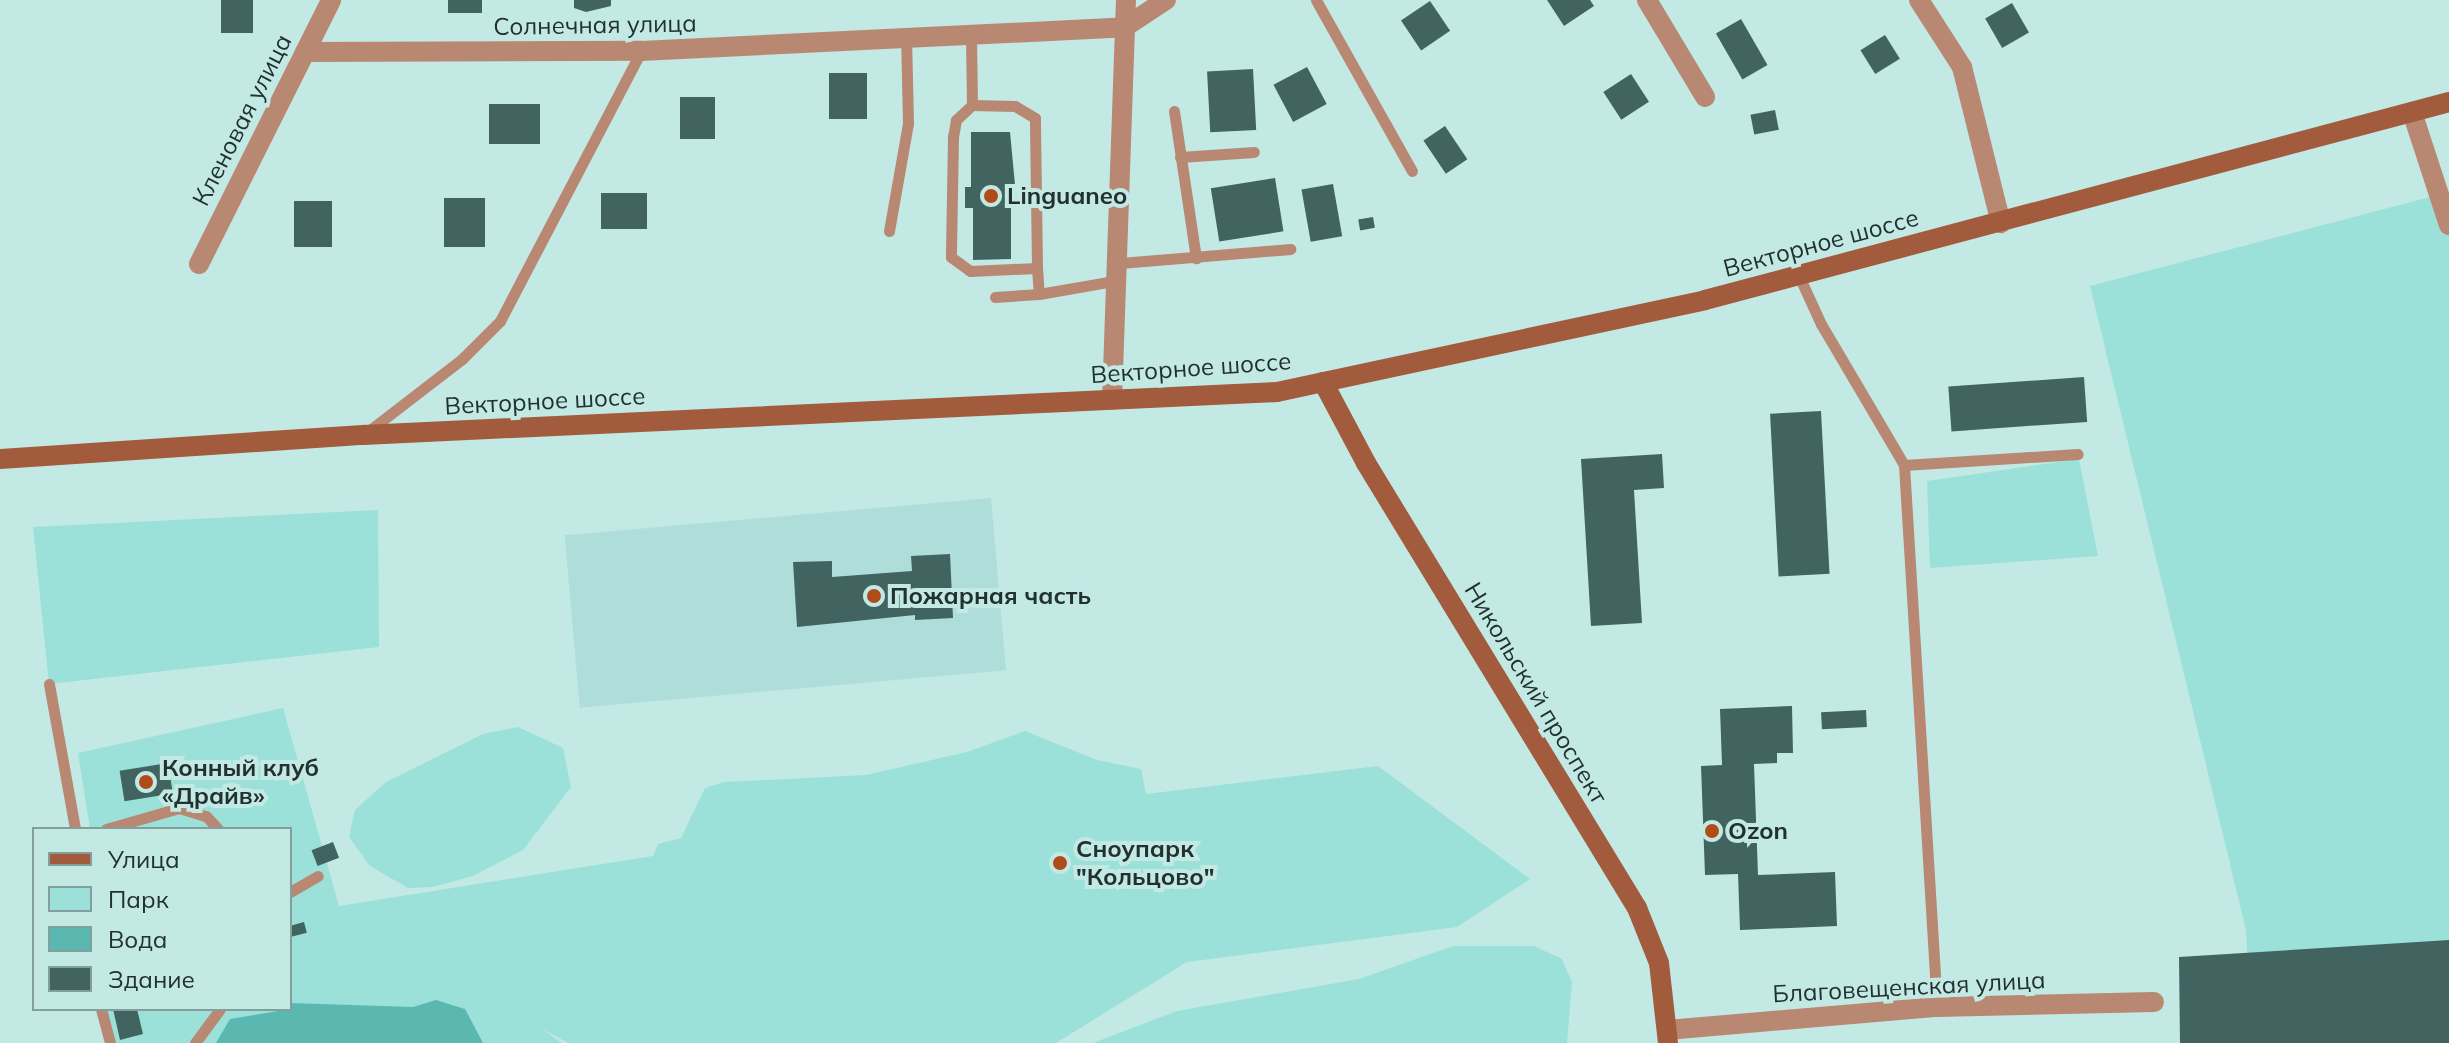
<!DOCTYPE html>
<meta charset="utf-8">
<style>
body{margin:0}
#map{position:relative;width:2449px;height:1043px;overflow:hidden;background:#c3e9e5;font-family:Mulish,sans-serif}
div>[style]{position:absolute}
.built>*{inset:0;background:#afdeda;transform-origin:0 0}
.green>*{inset:0;background:#9be1da}
.water>*{inset:0;background:#5ab8b1}
.building>*{inset:0;background:#426461;transform-origin:0 0}
.service>*{height:11px;margin:-5.5px;padding:0 5.5px;transform-origin:5.5px;border-radius:5.5px;background:#b98873}
.minor>*{height:20px;margin:-10px;padding:0 10px;transform-origin:10px;border-radius:10px;background:#b98873}
.tertiary>*{height:20px;margin:-10px;padding:0 10px;transform-origin:10px;border-radius:10px;background:#b98873}
.secondary>*{height:20px;margin:-10px;padding:0 10px;transform-origin:10px;border-radius:10px;background:#a25c3d}
.dots>*{width:22px;height:22px;translate:-50% -50%;box-sizing:border-box;border:4px solid #c3e9e5;border-radius:50%}
span{translate:-50% -50%;white-space:nowrap;text-align:center;line-height:1.15;-webkit-text-stroke:8px #c3e9e5;paint-order:stroke}
.street-label{font-size:24px;color:#22302f}
.poi-label{font-size:24px;color:#22302f;font-weight:700}
.left{translate:0 -50%;text-align:left}
.legend{position:absolute;left:32px;top:827px;width:260px;height:184px;box-sizing:border-box;background:#c3e9e5;border:2px solid #839f9c;margin:0;padding:10px 14px;list-style:none;font-size:24px;color:#22302f}
.legend li{display:flex;align-items:center;gap:16px;height:40px}
.legend b{width:40px;border:2px solid #839f9c}
</style>
<div id="map">
<div class="built">
<div style="left:991px;top:498px;width:173px;height:428px;rotate:85deg"></div>
</div>
<div class="green">
<div style="clip-path:polygon(2449px 192px,2449px 1043px,2252px 1043px,2246px 930px,2090px 286px)"></div>
<div style="clip-path:polygon(2079px 459px,2098px 556px,1930px 568px,1927px 481px)"></div>
<div style="clip-path:polygon(378px 510px,379px 647px,49px 684px,33px 527px)"></div>
<div style="clip-path:polygon(283px 708px,339px 906px,653px 856px,658px 844px,681px 838px,705px 788px,724px 782px,866px 775px,967px 752px,1025px 731px,1097px 760px,1141px 769px,1146px 794px,1378px 766px,1530px 879px,1457px 927px,1187px 962px,1056px 1043px,568px 1043px,541px 1028px,562px 1043px,107px 1043px,98px 1009px,290px 1009px,290px 829px,90px 829px,78px 753px)"></div>
<div style="clip-path:polygon(518px 727px,563px 748px,571px 787px,523px 850px,473px 876px,433px 887px,408px 888px,370px 866px,349px 837px,355px 810px,386px 782px,483px 734px)"></div>
<div style="clip-path:polygon(1453px 946px,1534px 946px,1562px 959px,1572px 982px,1567px 1043px,1093px 1043px,1177px 1011px,1359px 979px)"></div>
</div>
<div class="water">
<div style="clip-path:polygon(436px 1000px,465px 1009px,483px 1043px,216px 1043px,230px 1019px,290px 1009px,290px 1003px,413px 1007px)"></div>
</div>
<div class="building">
<div style="left:221px;top:0;width:32px;height:33px"></div>
<div style="left:448px;top:0;width:34px;height:13px"></div>
<div style="clip-path:polygon(574px 0,611px 0,611px 6px,586px 12px,574px 8px)"></div>
<div style="clip-path:polygon(1547px 0,1590px 0,1594px 6px,1564px 26px)"></div>
<div style="left:1430px;top:1px;width:36px;height:35px;rotate:56deg"></div>
<div style="left:2012px;top:3px;width:34px;height:31px;rotate:60deg"></div>
<div style="left:1741px;top:19px;width:53px;height:29px;rotate:60deg"></div>
<div style="left:1885px;top:35px;width:28px;height:29px;rotate:58deg"></div>
<div style="left:1307px;top:67px;width:42px;height:38px;rotate:62deg"></div>
<div style="left:1253px;top:69px;width:61px;height:46px;rotate:87deg"></div>
<div style="left:829px;top:73px;width:38px;height:46px"></div>
<div style="left:1631px;top:74px;width:33px;height:33px;rotate:57deg"></div>
<div style="left:715px;top:97px;width:42px;height:35px;rotate:90deg"></div>
<div style="left:489px;top:104px;width:51px;height:40px"></div>
<div style="left:1775px;top:110px;width:20px;height:25px;rotate:79deg"></div>
<div style="left:1445px;top:126px;width:40px;height:26px;rotate:56deg"></div>
<div style="clip-path:polygon(971px 132px,1010px 132px,1017px 206px,1011px 206px,1011px 259px,973px 260px,973px 208px,965px 208px,965px 187px,971px 187px)"></div>
<div style="left:1275px;top:178px;width:54px;height:65px;rotate:81deg"></div>
<div style="left:1333px;top:184px;width:53px;height:32px;rotate:80deg"></div>
<div style="left:601px;top:193px;width:46px;height:36px"></div>
<div style="left:485px;top:198px;width:49px;height:41px;rotate:90deg"></div>
<div style="left:294px;top:201px;width:38px;height:46px"></div>
<div style="left:1373px;top:217px;width:11px;height:15px;rotate:80deg"></div>
<div style="left:2084px;top:377px;width:45px;height:136px;rotate:86deg"></div>
<div style="left:1821px;top:411px;width:163px;height:51px;rotate:87deg"></div>
<div style="clip-path:polygon(1662px 454px,1664px 488px,1634px 490px,1642px 623px,1591px 626px,1581px 459px)"></div>
<div style="clip-path:polygon(950px 554px,953px 618px,915px 620px,915px 615px,797px 627px,793px 562px,832px 561px,832px 577px,912px 571px,911px 556px)"></div>
<div style="clip-path:polygon(1792px 706px,1793px 753px,1777px 753px,1777px 763px,1754px 764px,1758px 875px,1835px 872px,1837px 926px,1740px 930px,1738px 874px,1705px 875px,1701px 766px,1722px 765px,1720px 709px)"></div>
<div style="left:1866px;top:710px;width:17px;height:45px;rotate:87deg"></div>
<div style="left:168px;top:763px;width:31px;height:49px;rotate:81deg"></div>
<div style="left:333px;top:842px;width:17px;height:23px;rotate:69deg"></div>
<div style="left:304px;top:922px;width:11px;height:15px;rotate:75deg"></div>
<div style="clip-path:polygon(2449px 940px,2449px 1043px,2180px 1043px,2179px 957px)"></div>
<div style="clip-path:polygon(113px 1009px,137px 1009px,143px 1034px,120px 1040px)"></div>
</div>
<div class="service">
<div style="left:1316px;top:0;width:196px;rotate:60.7deg"></div>
<div style="left:971px;top:35px;width:70px;rotate:89.2deg"></div>
<div style="left:972px;top:105px;width:22px;rotate:137deg"></div>
<div style="left:956px;top:120px;width:17px;rotate:100deg"></div>
<div style="left:953px;top:137px;width:120px;rotate:91deg"></div>
<div style="left:951px;top:257px;width:24px;rotate:36deg"></div>
<div style="left:970px;top:271px;width:67px;rotate:-2.6deg"></div>
<div style="left:1037px;top:268px;width:150px;rotate:-90.8deg"></div>
<div style="left:1035px;top:118px;width:23px;rotate:-149deg"></div>
<div style="left:1015px;top:106px;width:43px;rotate:-178.7deg"></div>
<div style="left:1174px;top:111px;width:149px;rotate:81.5deg"></div>
<div style="left:1180px;top:157px;width:74px;rotate:-3.9deg"></div>
<div style="left:889px;top:231px;width:110px;rotate:-80deg"></div>
<div style="left:908px;top:123px;width:85px;rotate:-91.3deg"></div>
<div style="left:1120px;top:263px;width:171px;rotate:-4.7deg"></div>
<div style="left:1037px;top:268px;width:26px;rotate:86deg"></div>
<div style="left:1039px;top:294px;width:81px;rotate:-9.9deg"></div>
<div style="left:1799px;top:276px;width:53px;rotate:65.4deg"></div>
<div style="left:1821px;top:324px;width:164px;rotate:59.5deg"></div>
<div style="left:1904px;top:465px;width:543px;rotate:86.52deg"></div>
<div style="left:995px;top:297px;width:44px;rotate:-3.9deg"></div>
<div style="left:366px;top:433px;width:121px;rotate:-37.6deg"></div>
<div style="left:462px;top:359px;width:54px;rotate:-45deg"></div>
<div style="left:500px;top:321px;width:305px;rotate:-62.4deg"></div>
<div style="left:1904px;top:465px;width:174px;rotate:-3.6deg"></div>
<div style="left:49px;top:684px;width:147px;rotate:79.8deg"></div>
<div style="left:106px;top:829px;width:76px;rotate:-16deg"></div>
<div style="left:179px;top:808px;width:28px;rotate:17deg"></div>
<div style="left:206px;top:816px;width:18px;rotate:47deg"></div>
<div style="left:290px;top:892px;width:32px;rotate:-30deg"></div>
<div style="left:101px;top:1009px;width:35px;rotate:75deg"></div>
<div style="left:195px;top:1043px;width:42px;rotate:-53.7deg"></div>
</div>
<div class="minor">
<div style="left:1647px;top:0;width:113px;rotate:59.1deg"></div>
<div style="left:1919px;top:0;width:80px;rotate:57.3deg"></div>
<div style="left:1962px;top:67px;width:161px;rotate:76deg"></div>
<div style="left:305px;top:52px;width:336px;rotate:-0.2deg"></div>
<div style="left:641px;top:51px;width:485px;rotate:-2.8deg"></div>
<div style="left:1125px;top:27px;width:49px;rotate:-33.4deg"></div>
<div style="left:2412px;top:112px;width:119px;rotate:71.9deg"></div>
<div style="left:199px;top:264px;width:295px;rotate:-63.4deg"></div>
<div style="left:1112px;top:400px;width:400px;rotate:-88deg"></div>
</div>
<div class="tertiary">
<div style="left:1667px;top:1030px;width:271px;rotate:-4.9deg"></div>
<div style="left:1937px;top:1007px;width:217px;rotate:-1.3deg"></div>
</div>
<div class="secondary">
<div style="left:1323px;top:382px;width:92px;rotate:62deg"></div>
<div style="left:1366px;top:463px;width:521px;rotate:58.66deg"></div>
<div style="left:1637px;top:908px;width:59px;rotate:68.2deg"></div>
<div style="left:1659px;top:963px;width:81px;rotate:83.6deg"></div>
<div style="left:0;top:459px;width:364px;rotate:-3.8deg"></div>
<div style="left:363px;top:435px;width:915px;rotate:-2.69deg"></div>
<div style="left:1277px;top:392px;width:438px;rotate:-12.1deg"></div>
<div style="left:1705px;top:300px;width:770px;rotate:-14.9deg"></div>
</div>
<div class="dots">
<div style="left:991px;top:196px;background:#b04c18"></div>
<div style="left:874px;top:596px;background:#b04c18"></div>
<div style="left:146px;top:782px;background:#b04c18"></div>
<div style="left:1712px;top:831px;background:#b04c18"></div>
<div style="left:1060px;top:863px;background:#b04c18"></div>
</div>
<div class="street-label">
<span style="left:595px;top:25px;rotate:-1deg">Солнечная улица</span>
<span style="left:242px;top:120px;rotate:-63deg">Кленовая улица</span>
<span style="left:1821px;top:243px;rotate:-15deg">Векторное шоссе</span>
<span style="left:1191px;top:368px;rotate:-4deg">Векторное шоссе</span>
<span style="left:545px;top:401px;rotate:-3deg">Векторное шоссе</span>
<span style="left:1536px;top:693px;rotate:59deg">Никольский проспект</span>
<span style="left:1909px;top:987px;rotate:-3deg">Благовещенская улица</span>
</div>
<div class="poi-label">
<span class="left" style="left:1007px;top:196px">Linguaneo</span>
<span class="left" style="left:890px;top:596px">Пожарная часть</span>
<span class="left" style="left:162px;top:782px">Конный клуб<br>«Драйв»</span>
<span class="left" style="left:1728px;top:831px">Ozon</span>
<span class="left" style="left:1076px;top:863px">Сноупарк<br>"Кольцово"</span>
</div>
<ul class="legend">
<li><b style="height:10px;background:#a25c3d"></b>Улица</li>
<li><b style="height:22px;background:#9be1da"></b>Парк</li>
<li><b style="height:22px;background:#5ab8b1"></b>Вода</li>
<li><b style="height:22px;background:#426461"></b>Здание</li>
</ul>
</div>
